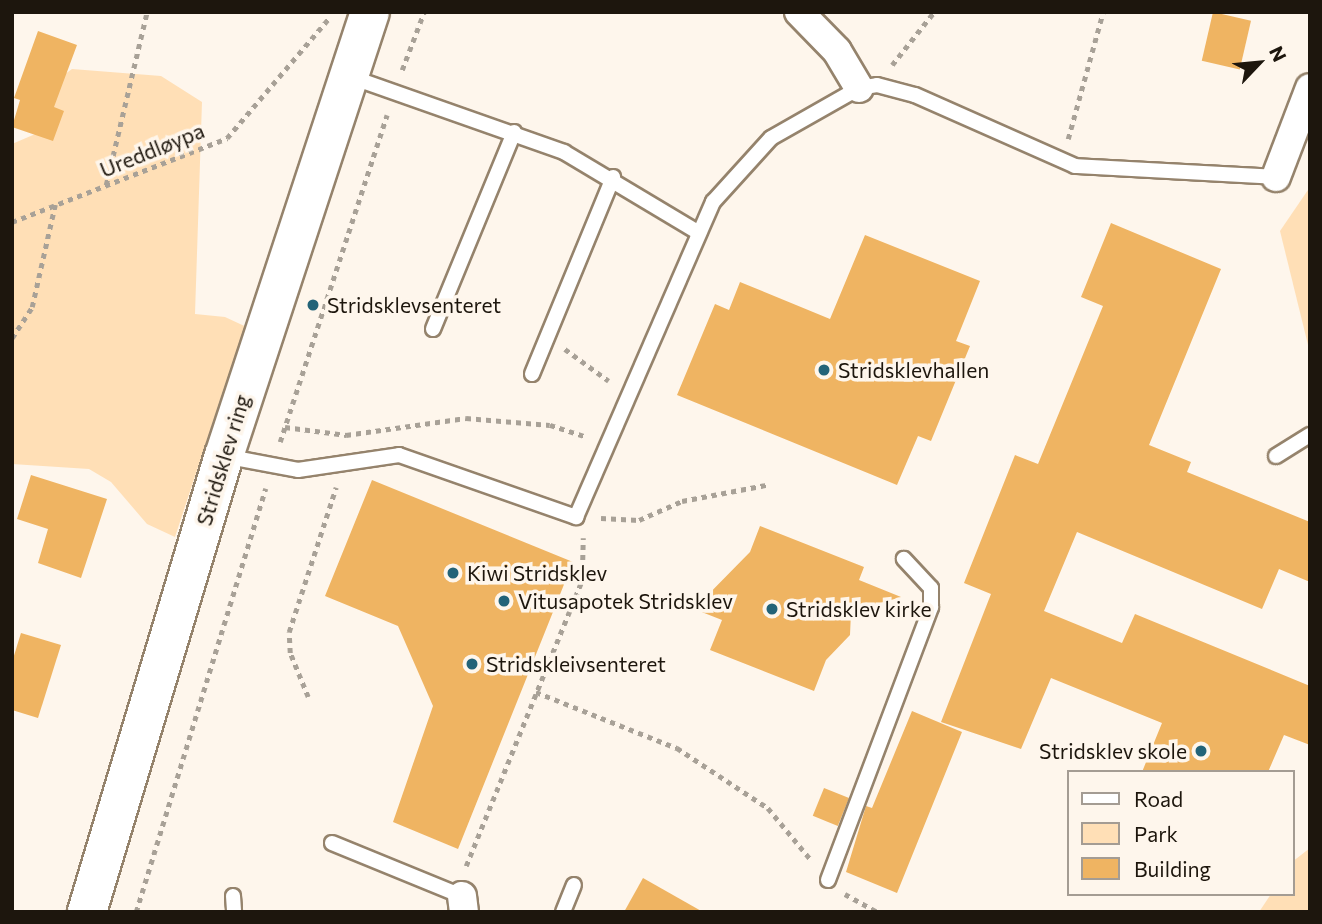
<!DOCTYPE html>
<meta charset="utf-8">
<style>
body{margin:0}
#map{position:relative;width:1322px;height:924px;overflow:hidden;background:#fef6ec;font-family:Commissioner,sans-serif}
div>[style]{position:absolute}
.green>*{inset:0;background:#ffdfb6}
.building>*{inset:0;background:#efb462;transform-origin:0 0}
.path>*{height:4.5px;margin-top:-2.25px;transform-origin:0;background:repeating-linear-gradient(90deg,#a8a197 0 5px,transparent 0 10px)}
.roads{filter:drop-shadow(2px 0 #95836c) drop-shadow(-2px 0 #95836c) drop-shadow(0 2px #95836c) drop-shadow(0 -2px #95836c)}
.lane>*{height:14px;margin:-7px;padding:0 7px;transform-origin:7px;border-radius:7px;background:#fff}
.street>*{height:28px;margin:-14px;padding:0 14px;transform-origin:14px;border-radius:14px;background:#fff}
.secondary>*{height:38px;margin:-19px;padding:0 19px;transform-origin:19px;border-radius:19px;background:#fff}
.dots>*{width:19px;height:19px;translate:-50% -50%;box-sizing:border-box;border:4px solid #fef6ec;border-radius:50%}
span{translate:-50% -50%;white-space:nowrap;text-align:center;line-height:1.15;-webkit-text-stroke:7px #fef6ec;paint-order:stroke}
.street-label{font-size:21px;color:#1d160d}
.poi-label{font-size:21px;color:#1d160d}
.left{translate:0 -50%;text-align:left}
.right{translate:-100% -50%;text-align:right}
.frame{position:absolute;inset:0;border:14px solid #1d160d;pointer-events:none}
.legend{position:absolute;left:1067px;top:770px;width:228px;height:126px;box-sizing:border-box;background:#fef6ec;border:2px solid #a49c93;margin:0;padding:9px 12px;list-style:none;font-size:21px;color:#1d160d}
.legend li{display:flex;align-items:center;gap:14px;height:35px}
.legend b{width:35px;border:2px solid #a49c93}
.north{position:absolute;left:1224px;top:28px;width:70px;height:70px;-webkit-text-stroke:5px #fef6ec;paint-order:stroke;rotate:64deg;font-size:19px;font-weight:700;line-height:28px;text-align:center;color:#1d160d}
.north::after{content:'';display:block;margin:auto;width:24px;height:32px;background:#1d160d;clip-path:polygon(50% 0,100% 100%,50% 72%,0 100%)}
</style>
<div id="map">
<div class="green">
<div style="clip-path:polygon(72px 69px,161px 76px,202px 102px,195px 314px,225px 317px,253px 330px,226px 382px,175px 537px,147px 524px,111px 482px,89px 469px,12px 464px,12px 144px,40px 132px,47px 87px)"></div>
<div style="clip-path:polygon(1310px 187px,1310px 353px,1280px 231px)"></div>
<div style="clip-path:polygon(1310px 848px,1310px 912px,1259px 912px,1271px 894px,1292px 894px,1292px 862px)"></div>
</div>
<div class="building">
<div style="left:1213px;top:12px;width:39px;height:50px;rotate:13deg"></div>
<div style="clip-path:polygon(38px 31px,77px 45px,54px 107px,64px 111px,53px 141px,12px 127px,20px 100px,14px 98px)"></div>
<div style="clip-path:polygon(1111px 223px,1221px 269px,1149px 445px,1191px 462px,1187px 472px,1310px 522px,1310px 582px,1279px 569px,1262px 609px,1077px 532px,1044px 611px,1122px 643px,1135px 614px,1310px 686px,1310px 745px,1284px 735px,1268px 772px,1142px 772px,1162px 723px,1051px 678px,1021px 749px,941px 722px,991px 594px,964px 583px,1015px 455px,1038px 464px,1103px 306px,1081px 297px)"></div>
<div style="clip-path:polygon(865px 235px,980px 281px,956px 341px,970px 346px,931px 441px,918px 436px,897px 485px,677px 395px,715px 304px,729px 310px,740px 282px,830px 319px)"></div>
<div style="clip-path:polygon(31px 475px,107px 499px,81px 578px,38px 563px,48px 529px,17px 519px)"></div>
<div style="clip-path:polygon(372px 480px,573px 562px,458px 849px,393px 822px,433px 706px,398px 626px,325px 596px)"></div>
<div style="clip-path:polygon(760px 526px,864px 567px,859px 580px,901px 597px,851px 612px,850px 635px,826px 660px,814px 691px,710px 650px,722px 620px,694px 609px,750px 552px)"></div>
<div style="clip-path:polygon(21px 633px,61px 645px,38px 718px,12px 710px,12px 662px)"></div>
<div style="clip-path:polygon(912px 711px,962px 732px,897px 893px,846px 872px,866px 806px,872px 808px)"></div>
<div style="left:824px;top:788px;width:27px;height:30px;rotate:22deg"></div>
<div style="clip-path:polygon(643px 878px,703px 912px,624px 912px)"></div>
</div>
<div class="path">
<div style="left:892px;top:65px;width:68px;rotate:-51.6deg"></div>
<div style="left:402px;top:70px;width:62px;rotate:-69.2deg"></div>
<div style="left:1068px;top:139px;width:132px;rotate:-74.6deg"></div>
<div style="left:106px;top:185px;width:178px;rotate:-76.7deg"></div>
<div style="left:12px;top:222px;width:231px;rotate:-21.3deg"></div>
<div style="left:227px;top:138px;width:157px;rotate:-49.6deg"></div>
<div style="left:12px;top:338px;width:37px;rotate:-57deg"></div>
<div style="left:32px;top:307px;width:105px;rotate:-77.3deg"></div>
<div style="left:565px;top:349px;width:54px;rotate:36deg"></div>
<div style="left:285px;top:427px;width:62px;rotate:7.5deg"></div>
<div style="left:346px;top:435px;width:121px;rotate:-8.1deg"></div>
<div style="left:466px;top:418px;width:84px;rotate:4.8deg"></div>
<div style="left:550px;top:425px;width:38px;rotate:18deg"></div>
<div style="left:280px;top:442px;width:344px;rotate:-71.9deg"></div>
<div style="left:601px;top:518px;width:38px;rotate:3deg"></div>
<div style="left:639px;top:520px;width:47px;rotate:-23.8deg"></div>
<div style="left:682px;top:501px;width:86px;rotate:-10.8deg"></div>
<div style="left:536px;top:692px;width:152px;rotate:21.7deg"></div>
<div style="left:677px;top:748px;width:109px;rotate:33.4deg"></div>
<div style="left:768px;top:808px;width:69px;rotate:50.3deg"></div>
<div style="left:308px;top:697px;width:48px;rotate:-112.2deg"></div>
<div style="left:290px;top:653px;width:21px;rotate:-93deg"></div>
<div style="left:289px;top:632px;width:152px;rotate:-72deg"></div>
<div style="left:466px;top:866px;width:309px;rotate:-67.9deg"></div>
<div style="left:582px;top:580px;width:42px;rotate:-88.6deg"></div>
<div style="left:845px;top:894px;width:38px;rotate:29deg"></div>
<div style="left:136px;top:912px;width:443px;rotate:-73deg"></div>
<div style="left:1013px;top:912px;width:53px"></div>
</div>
<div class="roads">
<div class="lane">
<div style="left:351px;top:77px;width:226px;rotate:19.4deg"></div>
<div style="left:564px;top:152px;width:154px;rotate:30.9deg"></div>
<div style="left:433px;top:329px;width:213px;rotate:-67.6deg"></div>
<div style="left:532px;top:374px;width:213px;rotate:-67.6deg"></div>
<div style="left:224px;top:456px;width:75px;rotate:10.7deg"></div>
<div style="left:298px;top:470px;width:102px;rotate:-8.4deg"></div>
<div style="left:399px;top:455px;width:188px;rotate:19.3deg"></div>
<div style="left:576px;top:517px;width:344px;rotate:-66.5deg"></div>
<div style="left:713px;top:202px;width:86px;rotate:-47.8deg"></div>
<div style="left:771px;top:138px;width:101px;rotate:-29.6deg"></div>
<div style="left:859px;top:88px;width:18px;rotate:-9deg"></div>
<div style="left:877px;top:85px;width:39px;rotate:15deg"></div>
<div style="left:915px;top:95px;width:175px;rotate:23.9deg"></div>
<div style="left:1075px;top:166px;width:201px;rotate:3.1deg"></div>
<div style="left:1276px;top:456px;width:40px;rotate:-32deg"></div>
<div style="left:332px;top:843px;width:140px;rotate:22.2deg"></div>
<div style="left:828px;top:880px;width:292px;rotate:-69.3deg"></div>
<div style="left:931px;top:607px;width:19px;rotate:-90deg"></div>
<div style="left:931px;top:588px;width:40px;rotate:-133deg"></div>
<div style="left:233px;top:896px;width:16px;rotate:86deg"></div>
<div style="left:563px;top:912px;width:29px;rotate:-68deg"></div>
</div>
<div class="street">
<div style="left:799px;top:12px;width:54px;rotate:45.7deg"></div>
<div style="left:837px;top:51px;width:43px;rotate:59.3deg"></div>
<div style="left:1276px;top:177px;width:95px;rotate:-69.1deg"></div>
<div style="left:462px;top:896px;width:16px;rotate:83deg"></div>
</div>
<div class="secondary">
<div style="left:87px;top:912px;width:476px;rotate:-73.3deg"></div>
<div style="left:224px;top:456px;width:467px;rotate:-71.8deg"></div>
</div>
</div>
<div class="dots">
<div style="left:313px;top:305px;background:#236378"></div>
<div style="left:824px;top:370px;background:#236378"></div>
<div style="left:453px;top:573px;background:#236378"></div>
<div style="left:504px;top:601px;background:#236378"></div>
<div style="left:772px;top:609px;background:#236378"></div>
<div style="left:472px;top:664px;background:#236378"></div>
<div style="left:1201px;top:751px;background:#236378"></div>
</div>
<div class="street-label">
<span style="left:152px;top:150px;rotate:-22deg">Ureddløypa</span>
<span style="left:223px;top:460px;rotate:-73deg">Stridsklev ring</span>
</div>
<div class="poi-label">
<span class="left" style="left:327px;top:305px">Stridsklevsenteret</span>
<span class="left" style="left:838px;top:370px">Stridsklevhallen</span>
<span class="left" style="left:467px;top:573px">Kiwi Stridsklev</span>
<span class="left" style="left:518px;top:601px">Vitusapotek Stridsklev</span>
<span class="left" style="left:786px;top:609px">Stridsklev kirke</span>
<span class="left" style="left:486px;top:664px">Stridskleivsenteret</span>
<span class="right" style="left:1187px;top:751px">Stridsklev skole</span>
</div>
<div class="frame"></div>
<ul class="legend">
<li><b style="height:9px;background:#fff"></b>Road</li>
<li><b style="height:19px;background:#ffdfb6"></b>Park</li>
<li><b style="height:19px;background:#efb462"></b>Building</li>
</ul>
<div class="north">N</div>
</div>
